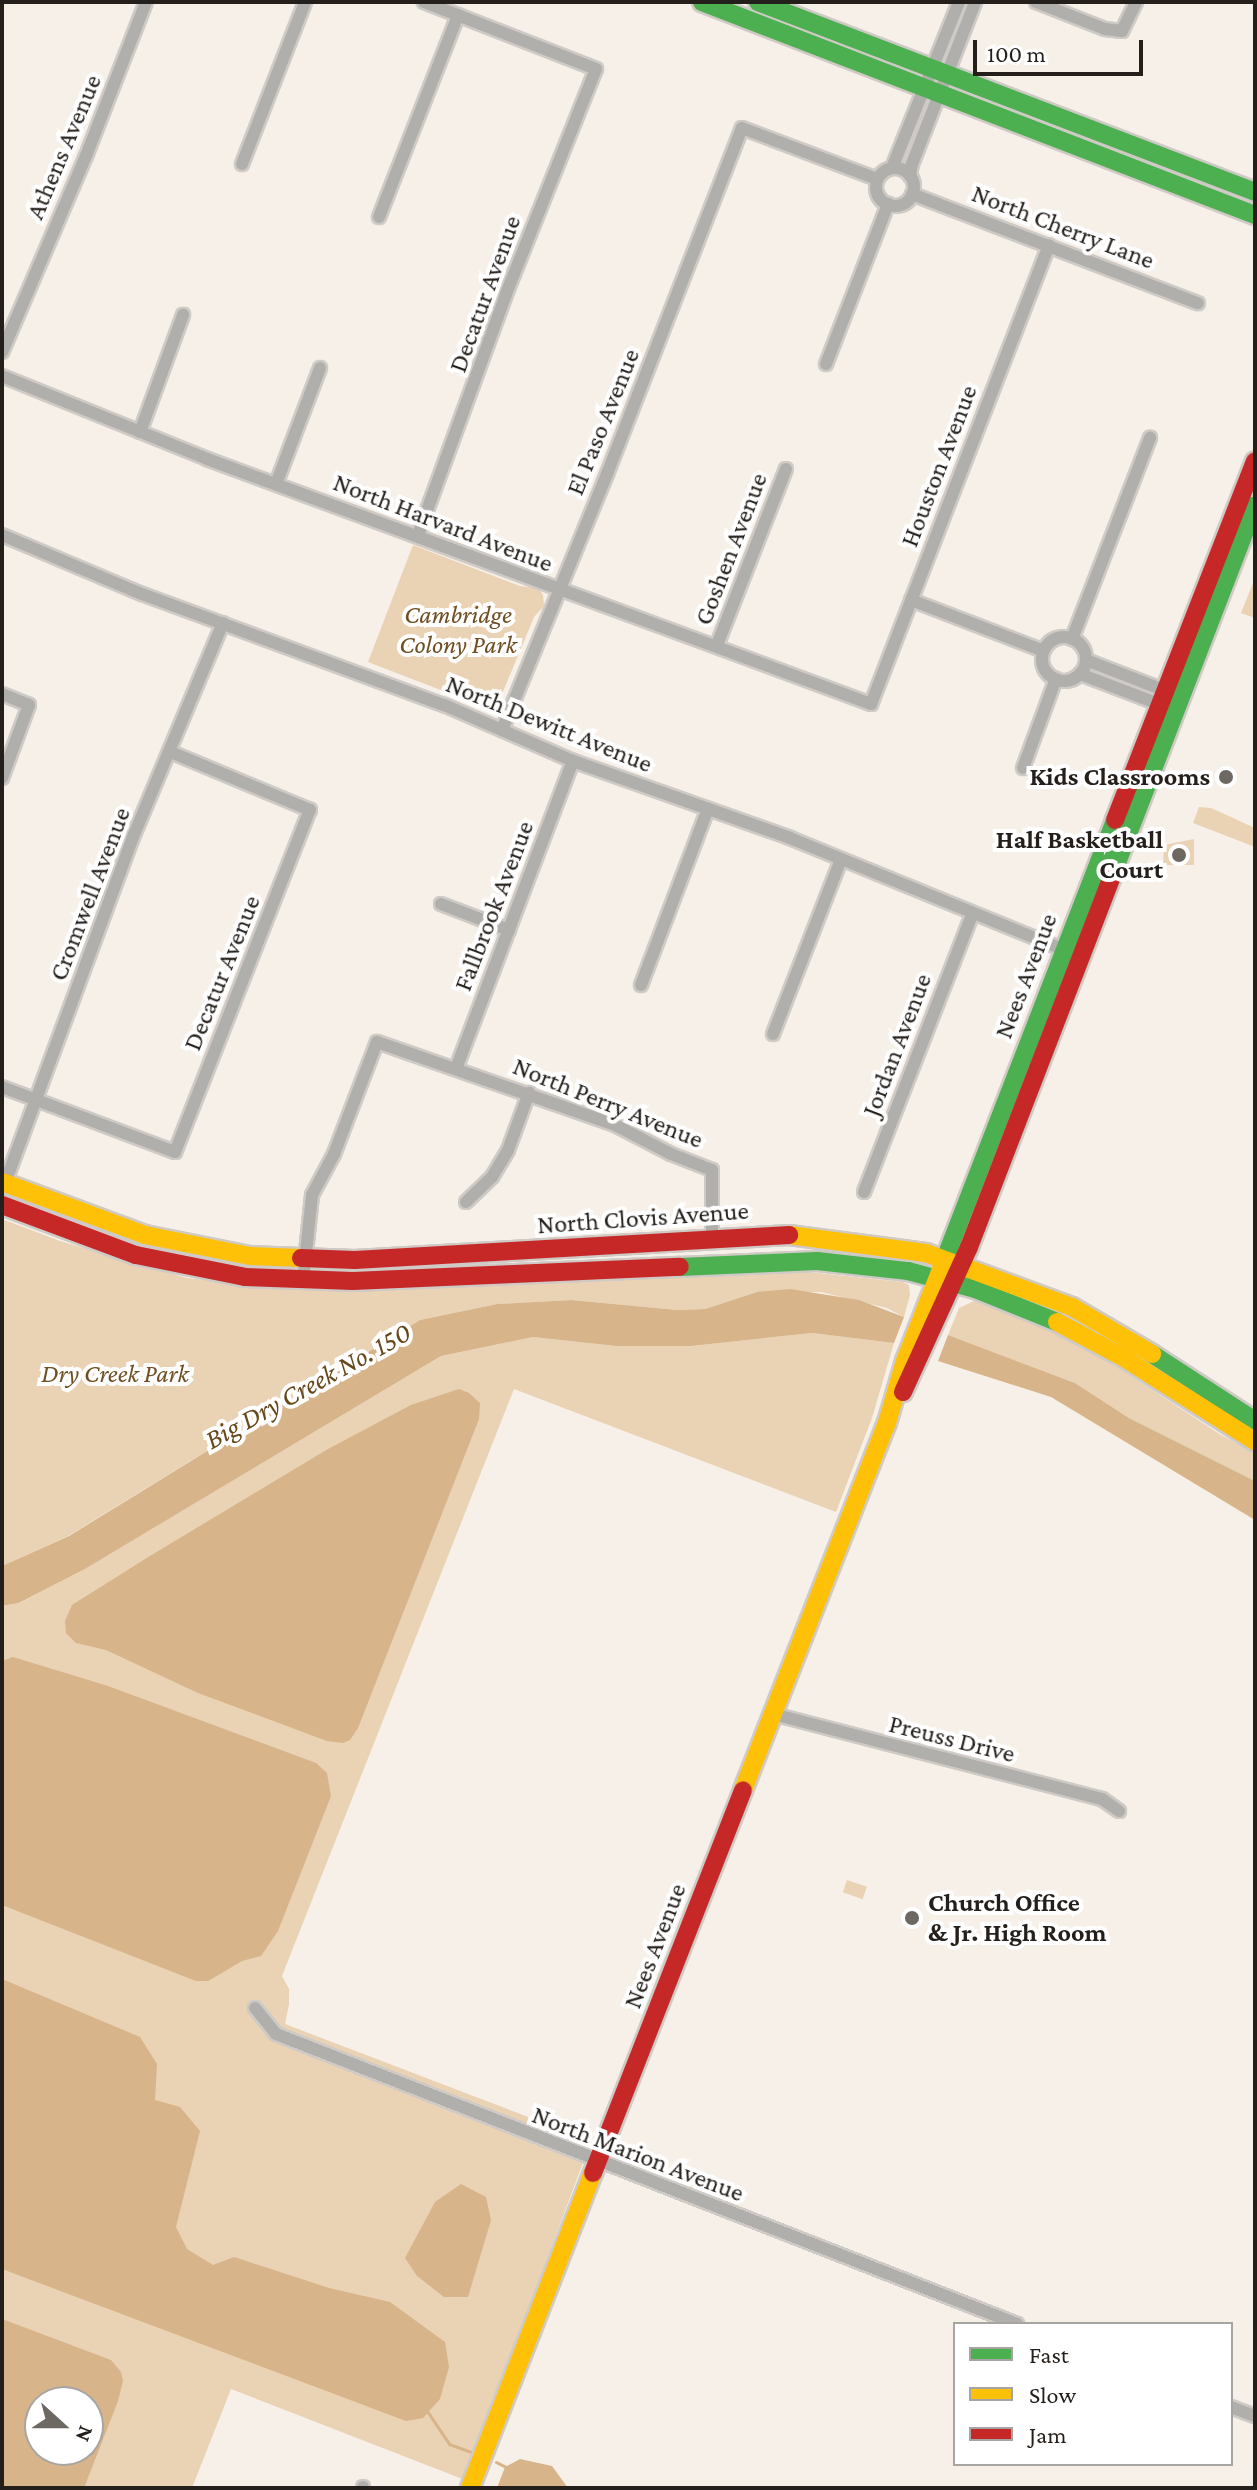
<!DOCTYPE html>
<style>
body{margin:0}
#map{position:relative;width:1257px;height:2490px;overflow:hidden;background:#f7f0e8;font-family:"Crimson Pro",serif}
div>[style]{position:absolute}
.green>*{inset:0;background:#ead2b4;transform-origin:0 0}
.water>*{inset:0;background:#d7b489}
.stream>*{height:3px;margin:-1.5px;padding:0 1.5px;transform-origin:1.5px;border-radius:1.5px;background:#d7b489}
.roads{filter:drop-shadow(2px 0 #cfcac5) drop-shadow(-2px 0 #cfcac5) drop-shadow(0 2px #cfcac5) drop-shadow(0 -2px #cfcac5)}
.street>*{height:12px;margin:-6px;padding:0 6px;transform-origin:6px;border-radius:6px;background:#b0afac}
.street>.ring{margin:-6px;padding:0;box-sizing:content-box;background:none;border:12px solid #b0afac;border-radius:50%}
.fast>*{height:18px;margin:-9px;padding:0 9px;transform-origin:9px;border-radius:9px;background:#4caf50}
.slow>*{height:18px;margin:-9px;padding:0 9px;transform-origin:9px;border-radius:9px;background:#ffc107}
.jam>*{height:18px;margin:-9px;padding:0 9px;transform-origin:9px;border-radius:9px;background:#c62828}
.dots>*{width:22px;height:22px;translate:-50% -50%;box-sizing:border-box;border:4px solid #fff;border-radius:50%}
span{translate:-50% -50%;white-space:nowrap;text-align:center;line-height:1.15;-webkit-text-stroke:8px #fff;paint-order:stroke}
.street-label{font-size:26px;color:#241f1a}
.park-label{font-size:26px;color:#6f4e22;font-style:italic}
.poi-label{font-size:26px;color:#241f1a;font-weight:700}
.right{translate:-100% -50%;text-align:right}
.left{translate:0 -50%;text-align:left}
.water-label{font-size:28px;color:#67471a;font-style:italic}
.frame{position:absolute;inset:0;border:4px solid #241f1a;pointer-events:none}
.legend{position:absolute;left:953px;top:2322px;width:280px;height:144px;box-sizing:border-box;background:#fff;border:2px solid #a7a5a3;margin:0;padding:10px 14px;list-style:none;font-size:24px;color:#241f1a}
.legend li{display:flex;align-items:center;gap:16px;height:40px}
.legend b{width:40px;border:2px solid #a7a5a3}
.north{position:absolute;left:24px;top:2386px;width:80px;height:80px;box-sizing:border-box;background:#fff;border:2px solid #a7a5a3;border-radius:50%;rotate:111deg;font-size:22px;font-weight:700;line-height:32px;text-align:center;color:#241f1a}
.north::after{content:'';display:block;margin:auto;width:28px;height:36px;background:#6e6862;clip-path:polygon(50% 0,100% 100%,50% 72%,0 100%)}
.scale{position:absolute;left:973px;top:40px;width:170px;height:36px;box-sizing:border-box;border:4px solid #241f1a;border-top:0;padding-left:10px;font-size:24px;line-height:28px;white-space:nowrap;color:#241f1a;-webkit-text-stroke:6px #fff;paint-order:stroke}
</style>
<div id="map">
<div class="green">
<div style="clip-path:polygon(413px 545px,520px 586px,538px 588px,543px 595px,544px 606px,534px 617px,495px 711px,368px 662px)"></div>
<div style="clip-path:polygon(1255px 578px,1255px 618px,1241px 613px)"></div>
<div style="clip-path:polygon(1199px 807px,1211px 808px,1255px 828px,1255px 847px,1193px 823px)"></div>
<div style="clip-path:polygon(1194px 839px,1194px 865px,1163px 865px,1164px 845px)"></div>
<div style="clip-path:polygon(2px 1219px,60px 1241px,187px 1278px,287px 1290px,375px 1290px,789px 1270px,903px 1282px,909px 1285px,910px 1295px,904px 1317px,887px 1308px,821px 1292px,757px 1292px,705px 1309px,677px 1310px,571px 1300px,497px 1304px,420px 1320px,68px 1536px,2px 1566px)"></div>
<div style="clip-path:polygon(976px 1300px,1036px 1323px,1097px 1354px,1221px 1435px,1255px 1453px,1255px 1481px,1129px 1418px,1075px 1383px,948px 1335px,959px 1308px)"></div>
<div style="clip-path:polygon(evenodd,812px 1333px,894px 1343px,872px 1418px,836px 1512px,514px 1389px,282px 1976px,289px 1989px,289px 2004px,285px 2024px,591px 2141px,465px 2480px,231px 2389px,192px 2488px,2px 2488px,2px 1606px,20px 1603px,85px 1569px,441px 1356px,533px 1337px,616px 1346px,691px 1346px,812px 1333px,40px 2402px,88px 2402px,88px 2450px,40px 2450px,40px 2402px)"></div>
<div style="left:847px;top:1880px;width:21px;height:13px;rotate:19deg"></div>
</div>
<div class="water">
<div style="clip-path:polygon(790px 1289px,859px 1300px,904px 1317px,894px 1343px,812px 1333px,691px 1346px,616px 1346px,533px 1337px,441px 1356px,85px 1569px,19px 1603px,2px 1606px,2px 1566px,69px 1536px,420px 1320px,497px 1304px,571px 1300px,677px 1310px,705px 1309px,757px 1292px)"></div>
<div style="clip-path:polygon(948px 1335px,1075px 1383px,1129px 1418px,1255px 1481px,1255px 1520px,1051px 1397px,938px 1361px)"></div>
<div style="clip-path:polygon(459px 1389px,469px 1393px,480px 1403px,479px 1419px,358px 1728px,350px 1740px,343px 1743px,327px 1741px,198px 1693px,106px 1650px,76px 1643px,66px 1633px,65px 1621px,72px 1605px,150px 1556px,328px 1449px,411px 1405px)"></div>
<div style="clip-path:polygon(13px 1657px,108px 1686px,316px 1763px,327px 1773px,331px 1796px,278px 1931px,261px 1956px,242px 1961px,208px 1981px,196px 1981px,2px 1905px,2px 1661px)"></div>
<div style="clip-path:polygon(2px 1979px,140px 2037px,157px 2064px,155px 2100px,180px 2107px,200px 2131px,176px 2227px,187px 2249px,213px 2265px,234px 2257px,329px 2288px,390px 2302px,445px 2342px,449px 2367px,440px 2399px,423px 2418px,406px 2421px,2px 2269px)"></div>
<div style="clip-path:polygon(461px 2184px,486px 2197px,491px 2220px,468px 2297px,444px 2297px,417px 2276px,405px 2258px,435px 2202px)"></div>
<div style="clip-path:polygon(evenodd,2px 2319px,111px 2360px,121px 2372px,123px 2381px,118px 2401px,84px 2488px,2px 2488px,2px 2319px,88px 2402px,88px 2450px,40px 2450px,40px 2402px,88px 2402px)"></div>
<div style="clip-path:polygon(520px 2459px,552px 2466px,568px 2488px,497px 2488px,505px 2467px)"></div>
</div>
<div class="stream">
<div style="left:427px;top:2411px;width:40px;rotate:56deg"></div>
<div style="left:449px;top:2444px;width:29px;rotate:20deg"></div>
<div style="left:496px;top:2462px;width:13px;rotate:27deg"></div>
</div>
<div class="roads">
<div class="street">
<div style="left:1036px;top:2px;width:74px;rotate:21.4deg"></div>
<div style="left:1105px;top:29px;width:17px;rotate:7deg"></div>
<div style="left:1122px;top:31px;width:32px;rotate:-64deg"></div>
<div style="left:242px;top:164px;width:174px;rotate:-68.7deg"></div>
<div style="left:892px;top:168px;width:179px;rotate:-68deg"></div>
<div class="ring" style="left:876px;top:168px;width:26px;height:26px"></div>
<div style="left:910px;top:176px;width:12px;rotate:-81deg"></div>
<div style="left:912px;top:164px;width:174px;rotate:-68.7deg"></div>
<div style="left:912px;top:194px;width:306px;rotate:20.9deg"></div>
<div style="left:379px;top:217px;width:217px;rotate:-68.6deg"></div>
<div style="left:2px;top:352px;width:213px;rotate:-66.8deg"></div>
<div style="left:86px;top:156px;width:165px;rotate:-68.7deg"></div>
<div style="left:826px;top:364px;width:172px;rotate:-68.8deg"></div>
<div style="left:2px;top:376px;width:221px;rotate:22deg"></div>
<div style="left:207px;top:459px;width:708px;rotate:20.25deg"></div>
<div style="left:871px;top:704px;width:492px;rotate:-68.8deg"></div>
<div style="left:140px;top:432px;width:125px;rotate:-69.8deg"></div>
<div style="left:276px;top:484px;width:124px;rotate:-69.2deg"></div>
<div style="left:2px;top:535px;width:152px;rotate:22.9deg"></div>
<div style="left:142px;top:594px;width:322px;rotate:20.2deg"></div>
<div style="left:444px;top:705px;width:141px;rotate:23.5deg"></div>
<div style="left:573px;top:761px;width:230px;rotate:19.5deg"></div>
<div style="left:790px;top:838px;width:305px;rotate:22.2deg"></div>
<div style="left:418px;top:535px;width:257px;rotate:-69.9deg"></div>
<div style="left:506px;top:294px;width:242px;rotate:-68.2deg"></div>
<div style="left:596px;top:69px;width:185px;rotate:-158.7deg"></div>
<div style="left:911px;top:600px;width:142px;rotate:21deg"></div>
<div class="ring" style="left:1042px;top:637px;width:32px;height:32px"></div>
<div style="left:1072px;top:639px;width:216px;rotate:-68.8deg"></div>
<div style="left:717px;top:645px;width:189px;rotate:-68.6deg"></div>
<div style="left:1086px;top:660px;width:91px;rotate:21.2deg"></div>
<div style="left:1080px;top:674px;width:93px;rotate:20.8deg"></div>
<div style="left:2px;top:694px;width:29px;rotate:22deg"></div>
<div style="left:29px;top:705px;width:78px;rotate:110.3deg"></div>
<div style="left:502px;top:730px;width:277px;rotate:-67.7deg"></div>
<div style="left:607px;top:474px;width:371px;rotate:-68.7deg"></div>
<div style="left:742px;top:128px;width:144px;rotate:20.7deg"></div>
<div style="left:1023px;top:768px;width:95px;rotate:-69.7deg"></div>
<div style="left:441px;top:904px;width:73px;rotate:20.9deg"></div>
<div style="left:641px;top:985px;width:188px;rotate:-69.2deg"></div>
<div style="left:773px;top:1034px;width:187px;rotate:-68.7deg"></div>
<div style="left:457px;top:1066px;width:326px;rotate:-69.2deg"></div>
<div style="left:2px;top:1087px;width:185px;rotate:20.6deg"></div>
<div style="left:175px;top:1152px;width:368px;rotate:-68.5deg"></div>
<div style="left:310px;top:810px;width:151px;rotate:-157.4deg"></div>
<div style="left:5px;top:1183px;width:369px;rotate:-69.7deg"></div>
<div style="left:133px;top:837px;width:232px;rotate:-67.2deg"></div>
<div style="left:864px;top:1192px;width:297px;rotate:-68.7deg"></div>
<div style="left:466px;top:1202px;width:36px;rotate:-44deg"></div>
<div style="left:492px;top:1177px;width:31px;rotate:-59deg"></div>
<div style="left:508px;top:1150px;width:61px;rotate:-69.8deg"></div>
<div style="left:303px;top:1281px;width:86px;rotate:-84deg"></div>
<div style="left:312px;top:1195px;width:47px;rotate:-61.8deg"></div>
<div style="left:334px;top:1154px;width:120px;rotate:-69deg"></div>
<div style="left:377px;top:1042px;width:252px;rotate:19.2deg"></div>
<div style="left:615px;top:1125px;width:63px;rotate:27.4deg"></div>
<div style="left:671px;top:1154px;width:44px;rotate:21.3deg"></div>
<div style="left:712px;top:1170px;width:67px;rotate:90deg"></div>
<div style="left:773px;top:1714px;width:340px;rotate:14.5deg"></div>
<div style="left:1102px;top:1799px;width:21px;rotate:35deg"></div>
<div style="left:255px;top:2008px;width:33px;rotate:51deg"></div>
<div style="left:276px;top:2034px;width:796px;rotate:21.37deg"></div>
<div style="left:1231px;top:2407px;width:26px;rotate:21deg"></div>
<div style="left:363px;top:2488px;width:1px;rotate:-90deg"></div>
</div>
<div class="fast">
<div style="left:702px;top:2px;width:593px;rotate:21.07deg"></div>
<div style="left:758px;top:2px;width:532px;rotate:20.92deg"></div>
<div style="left:1113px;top:873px;width:394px;rotate:-68.9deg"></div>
<div style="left:943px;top:1264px;width:476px;rotate:-68.8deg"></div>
<div style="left:680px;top:1267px;width:137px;rotate:-2.5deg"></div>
<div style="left:817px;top:1261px;width:92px;rotate:6.3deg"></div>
<div style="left:908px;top:1271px;width:69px;rotate:15deg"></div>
<div style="left:975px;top:1289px;width:88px;rotate:21.9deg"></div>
<div style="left:1152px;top:1354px;width:123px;rotate:33deg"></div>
</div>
<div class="slow">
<div style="left:2px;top:1182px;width:153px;rotate:20.3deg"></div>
<div style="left:145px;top:1235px;width:107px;rotate:11.3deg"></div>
<div style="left:250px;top:1256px;width:51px;rotate:2.2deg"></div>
<div style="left:789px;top:1235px;width:138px;rotate:7.5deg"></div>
<div style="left:926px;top:1253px;width:156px;rotate:20.3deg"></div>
<div style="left:1072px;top:1307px;width:93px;rotate:30.4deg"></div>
<div style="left:1057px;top:1322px;width:76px;rotate:28.2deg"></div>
<div style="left:1124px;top:1358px;width:155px;rotate:32.4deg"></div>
<div style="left:743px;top:1790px;width:394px;rotate:-68.6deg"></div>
<div style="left:887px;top:1423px;width:65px;rotate:-73.8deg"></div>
<div style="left:905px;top:1361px;width:104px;rotate:-68.6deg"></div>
<div style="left:470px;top:2488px;width:338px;rotate:-68.7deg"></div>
</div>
<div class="jam">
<div style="left:1115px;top:820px;width:385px;rotate:-68.7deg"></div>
<div style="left:2px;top:1205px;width:143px;rotate:20.5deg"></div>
<div style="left:136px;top:1255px;width:111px;rotate:11.4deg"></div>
<div style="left:245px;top:1277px;width:108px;rotate:2.1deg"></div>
<div style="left:353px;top:1281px;width:327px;rotate:-2.5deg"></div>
<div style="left:301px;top:1258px;width:54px;rotate:2.1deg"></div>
<div style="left:355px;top:1260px;width:435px;rotate:-3.3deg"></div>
<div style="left:903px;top:1392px;width:159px;rotate:-65.5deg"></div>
<div style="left:969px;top:1247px;width:401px;rotate:-68.9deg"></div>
<div style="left:593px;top:2173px;width:411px;rotate:-68.6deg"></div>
</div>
</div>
<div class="dots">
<div style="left:1226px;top:777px;background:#6e6862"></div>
<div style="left:1179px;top:855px;background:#6e6862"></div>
<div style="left:912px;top:1918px;background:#6e6862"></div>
</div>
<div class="street-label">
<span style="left:64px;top:147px;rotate:-67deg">Athens Avenue</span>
<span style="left:1063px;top:227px;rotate:21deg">North Cherry Lane</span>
<span style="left:485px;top:294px;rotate:-70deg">Decatur Avenue</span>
<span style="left:603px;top:422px;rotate:-68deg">El Paso Avenue</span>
<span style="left:939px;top:466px;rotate:-69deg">Houston Avenue</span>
<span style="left:443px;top:523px;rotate:21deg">North Harvard Avenue</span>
<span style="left:731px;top:549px;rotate:-69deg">Goshen Avenue</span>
<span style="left:549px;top:724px;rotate:22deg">North Dewitt Avenue</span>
<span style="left:90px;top:894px;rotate:-69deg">Cromwell Avenue</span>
<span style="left:494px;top:906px;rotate:-69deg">Fallbrook Avenue</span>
<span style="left:222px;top:973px;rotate:-68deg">Decatur Avenue</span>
<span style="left:1026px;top:976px;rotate:-69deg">Nees Avenue</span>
<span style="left:897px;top:1045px;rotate:-69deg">Jordan Avenue</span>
<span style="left:608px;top:1103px;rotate:22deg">North Perry Avenue</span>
<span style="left:643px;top:1218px;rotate:-4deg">North Clovis Avenue</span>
<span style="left:952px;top:1739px;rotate:14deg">Preuss Drive</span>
<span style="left:655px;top:1946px;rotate:-69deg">Nees Avenue</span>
<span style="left:638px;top:2154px;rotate:21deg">North Marion Avenue</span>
</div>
<div class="park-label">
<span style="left:458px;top:630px">Cambridge<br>Colony Park</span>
<span style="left:115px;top:1374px">Dry Creek Park</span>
</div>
<div class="poi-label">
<span class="right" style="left:1210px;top:777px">Kids Classrooms</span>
<span class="right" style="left:1163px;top:855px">Half Basketball<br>Court</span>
<span class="left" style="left:928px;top:1918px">Church Office<br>&amp; Jr. High Room</span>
</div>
<div class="water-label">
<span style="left:308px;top:1386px;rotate:-29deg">Big Dry Creek No. 150</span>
</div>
<div class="frame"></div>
<ul class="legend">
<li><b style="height:10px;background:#4caf50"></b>Fast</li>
<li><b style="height:10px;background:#ffc107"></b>Slow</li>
<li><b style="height:10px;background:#c62828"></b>Jam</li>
</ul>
<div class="north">N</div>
<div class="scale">100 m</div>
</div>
